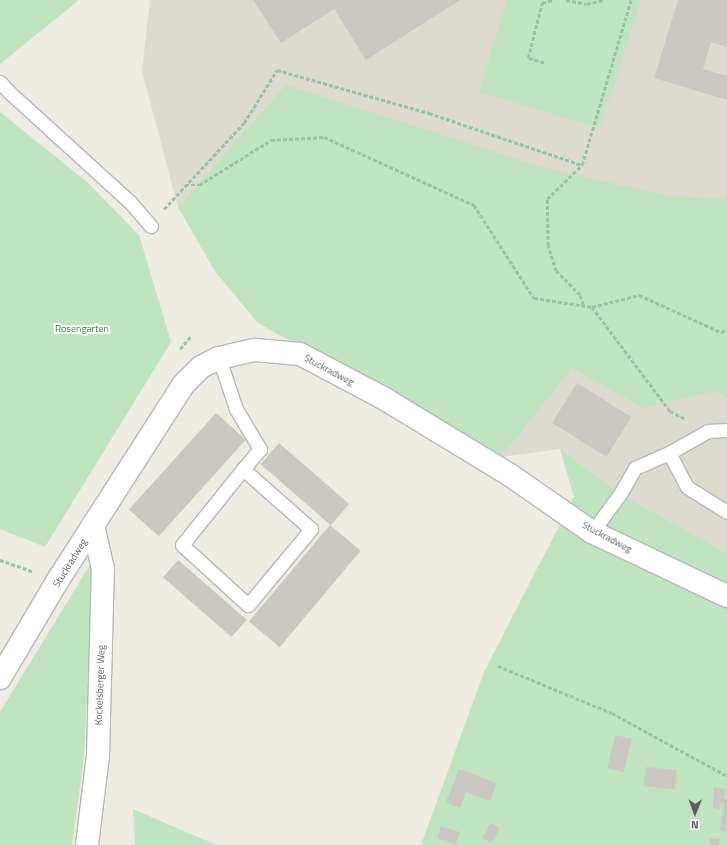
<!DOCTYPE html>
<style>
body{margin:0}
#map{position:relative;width:727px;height:845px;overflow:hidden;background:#edebe2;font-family:"Titillium Web",sans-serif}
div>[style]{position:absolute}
.education>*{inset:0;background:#dddad0}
.green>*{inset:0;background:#bfe4bf}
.building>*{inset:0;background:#cac7c2;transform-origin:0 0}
.path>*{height:2.5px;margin-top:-1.25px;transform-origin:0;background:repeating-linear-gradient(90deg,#97c3a4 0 4px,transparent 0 6px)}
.roads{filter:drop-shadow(1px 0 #b5b8bc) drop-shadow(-1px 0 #b5b8bc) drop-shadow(0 1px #b5b8bc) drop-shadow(0 -1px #b5b8bc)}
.lane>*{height:13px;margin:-6.5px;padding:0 6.5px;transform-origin:6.5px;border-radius:6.5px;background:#fff}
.street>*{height:22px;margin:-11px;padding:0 11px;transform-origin:11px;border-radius:11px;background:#fff}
span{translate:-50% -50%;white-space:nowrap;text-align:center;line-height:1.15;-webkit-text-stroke:4px #fff;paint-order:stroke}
.park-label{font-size:10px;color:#37853b}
.street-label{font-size:10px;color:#5b5e63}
.north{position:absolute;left:675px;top:793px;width:40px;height:40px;-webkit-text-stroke:3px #fff;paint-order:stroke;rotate:181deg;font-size:11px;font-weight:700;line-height:16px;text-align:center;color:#5b5e63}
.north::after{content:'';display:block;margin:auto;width:14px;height:18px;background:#5b5e63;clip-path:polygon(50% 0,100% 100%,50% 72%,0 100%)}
</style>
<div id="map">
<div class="education">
<div style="clip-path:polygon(150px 0,727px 0,727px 553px,620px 494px,560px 449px,501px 457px,258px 323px,215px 271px,178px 207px,142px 71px)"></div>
</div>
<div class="green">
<div style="clip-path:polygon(0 0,79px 0,0 64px)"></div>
<div style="clip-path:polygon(507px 0,641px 0,600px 128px,479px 92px)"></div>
<div style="clip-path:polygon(286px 85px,545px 168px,668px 196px,727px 199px,727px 399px,716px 391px,644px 408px,572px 368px,501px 457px,258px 323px,215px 271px,178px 207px)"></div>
<div style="clip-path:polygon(0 112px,87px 182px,139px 235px,171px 342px,45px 547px,0 529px)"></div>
<div style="clip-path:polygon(560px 449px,620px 494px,727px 553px,727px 845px,421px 845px,484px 672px,574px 497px)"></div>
<div style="clip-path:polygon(91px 563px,92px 597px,84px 756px,72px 845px,0 845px,0 712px)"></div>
<div style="clip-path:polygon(133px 809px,216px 845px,135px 845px)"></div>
</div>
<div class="building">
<div style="clip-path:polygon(253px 0,460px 0,366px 60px,334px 9px,281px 43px)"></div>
<div style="clip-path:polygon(678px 0,727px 0,727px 47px,711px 42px,703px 69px,727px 76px,727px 100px,654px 78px)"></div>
<div style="left:577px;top:383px;width:64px;height:47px;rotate:32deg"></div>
<div style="left:216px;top:413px;width:40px;height:130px;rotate:42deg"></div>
<div style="left:279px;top:443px;width:93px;height:28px;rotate:41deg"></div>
<div style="left:330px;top:525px;width:40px;height:126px;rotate:40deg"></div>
<div style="left:178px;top:560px;width:91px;height:23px;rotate:41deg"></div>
<div style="left:615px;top:735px;width:17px;height:34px;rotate:13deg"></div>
<div style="left:646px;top:767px;width:31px;height:19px;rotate:6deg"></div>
<div style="clip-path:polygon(459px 769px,497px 783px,490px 801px,466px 792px,460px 808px,446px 802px)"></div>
<div style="clip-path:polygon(714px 787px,726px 789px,724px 798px,727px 799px,727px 832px,720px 831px,724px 803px,721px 803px,720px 809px,713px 808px)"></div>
<div style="left:490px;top:823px;width:11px;height:17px;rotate:27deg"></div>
<div style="left:441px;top:826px;width:20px;height:13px;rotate:18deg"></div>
<div style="clip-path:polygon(710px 838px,720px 839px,719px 845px,710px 845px)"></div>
</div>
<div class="path">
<div style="left:566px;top:0;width:21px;rotate:11deg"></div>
<div style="left:587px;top:4px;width:16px;rotate:-14deg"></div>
<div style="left:544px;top:63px;width:17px;rotate:-163deg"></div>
<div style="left:528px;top:58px;width:57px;rotate:-75.7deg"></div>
<div style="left:542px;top:3px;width:11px;rotate:-15deg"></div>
<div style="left:185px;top:185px;width:14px"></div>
<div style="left:199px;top:185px;width:85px;rotate:-32deg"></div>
<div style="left:271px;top:140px;width:53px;rotate:-3.2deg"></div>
<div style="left:324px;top:137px;width:165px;rotate:24.4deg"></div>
<div style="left:474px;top:205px;width:111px;rotate:57.2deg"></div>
<div style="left:534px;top:298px;width:59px;rotate:8.8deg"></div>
<div style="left:592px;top:307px;width:49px;rotate:-14.3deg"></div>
<div style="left:639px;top:295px;width:90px;rotate:24.3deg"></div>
<div style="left:721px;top:332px;width:6px;rotate:-18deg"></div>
<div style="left:164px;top:209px;width:117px;rotate:-47.1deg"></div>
<div style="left:244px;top:123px;width:62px;rotate:-58.1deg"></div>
<div style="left:277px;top:70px;width:158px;rotate:15.8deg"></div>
<div style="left:429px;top:113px;width:162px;rotate:18.8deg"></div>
<div style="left:583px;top:305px;width:10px;rotate:-107deg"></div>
<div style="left:580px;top:295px;width:34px;rotate:-135deg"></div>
<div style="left:556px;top:271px;width:26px;rotate:-108deg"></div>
<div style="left:548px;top:246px;width:47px;rotate:-91.2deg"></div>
<div style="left:547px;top:199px;width:49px;rotate:-44.2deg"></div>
<div style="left:582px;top:165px;width:172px;rotate:-73.5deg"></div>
<div style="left:592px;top:307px;width:130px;rotate:53.1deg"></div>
<div style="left:670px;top:411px;width:18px;rotate:27deg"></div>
<div style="left:180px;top:349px;width:16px;rotate:-50deg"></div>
<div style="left:0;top:560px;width:36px;rotate:19deg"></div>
<div style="left:498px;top:666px;width:123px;rotate:22.4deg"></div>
<div style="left:612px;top:713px;width:131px;rotate:28.7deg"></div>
</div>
<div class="roads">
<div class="lane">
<div style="left:0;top:82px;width:13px;rotate:48deg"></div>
<div style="left:9px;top:92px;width:164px;rotate:42.3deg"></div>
<div style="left:130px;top:202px;width:32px;rotate:49deg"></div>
<div style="left:219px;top:358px;width:54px;rotate:71.6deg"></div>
<div style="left:236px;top:409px;width:47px;rotate:59deg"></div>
<div style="left:260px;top:449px;width:26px;rotate:130deg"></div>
<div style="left:243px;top:469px;width:97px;rotate:128.8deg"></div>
<div style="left:182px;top:545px;width:89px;rotate:42.3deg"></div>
<div style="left:248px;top:605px;width:99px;rotate:-50.3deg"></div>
<div style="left:311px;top:529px;width:91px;rotate:-138.6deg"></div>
<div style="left:669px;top:453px;width:38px;rotate:62deg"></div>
<div style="left:687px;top:487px;width:47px;rotate:32deg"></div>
<div style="left:592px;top:532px;width:47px;rotate:-53.6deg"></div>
<div style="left:620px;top:494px;width:30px;rotate:-60deg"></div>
<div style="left:635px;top:468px;width:37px;rotate:-24deg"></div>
<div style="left:669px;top:453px;width:45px;rotate:-29.4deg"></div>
<div style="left:708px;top:431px;width:19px;rotate:-3deg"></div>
</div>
<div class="street">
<div style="left:0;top:678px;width:114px;rotate:-59.4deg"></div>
<div style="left:58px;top:580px;width:232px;rotate:-57.3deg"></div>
<div style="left:183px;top:385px;width:25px;rotate:-45deg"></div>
<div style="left:201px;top:367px;width:20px;rotate:-27deg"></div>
<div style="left:219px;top:358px;width:37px;rotate:-13deg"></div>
<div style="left:255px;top:350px;width:45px;rotate:5.1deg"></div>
<div style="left:300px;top:354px;width:96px;rotate:27.9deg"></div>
<div style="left:385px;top:399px;width:146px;rotate:31.3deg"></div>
<div style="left:510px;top:475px;width:100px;rotate:34.8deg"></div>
<div style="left:592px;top:532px;width:149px;rotate:25.4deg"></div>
<div style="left:87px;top:845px;width:90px;rotate:-83deg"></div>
<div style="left:98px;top:756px;width:187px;rotate:-88.5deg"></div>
<div style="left:103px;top:569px;width:45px;rotate:-102.8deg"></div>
</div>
</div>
<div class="park-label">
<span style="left:82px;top:329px">Rosengarten</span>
</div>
<div class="street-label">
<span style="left:329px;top:370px;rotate:28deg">Stuckradweg</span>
<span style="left:607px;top:537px;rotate:28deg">Stuckradweg</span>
<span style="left:70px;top:563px;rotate:-58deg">Stuckradweg</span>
<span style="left:100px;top:685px;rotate:-88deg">Kockelsberger Weg</span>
</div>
<div class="north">N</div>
</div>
